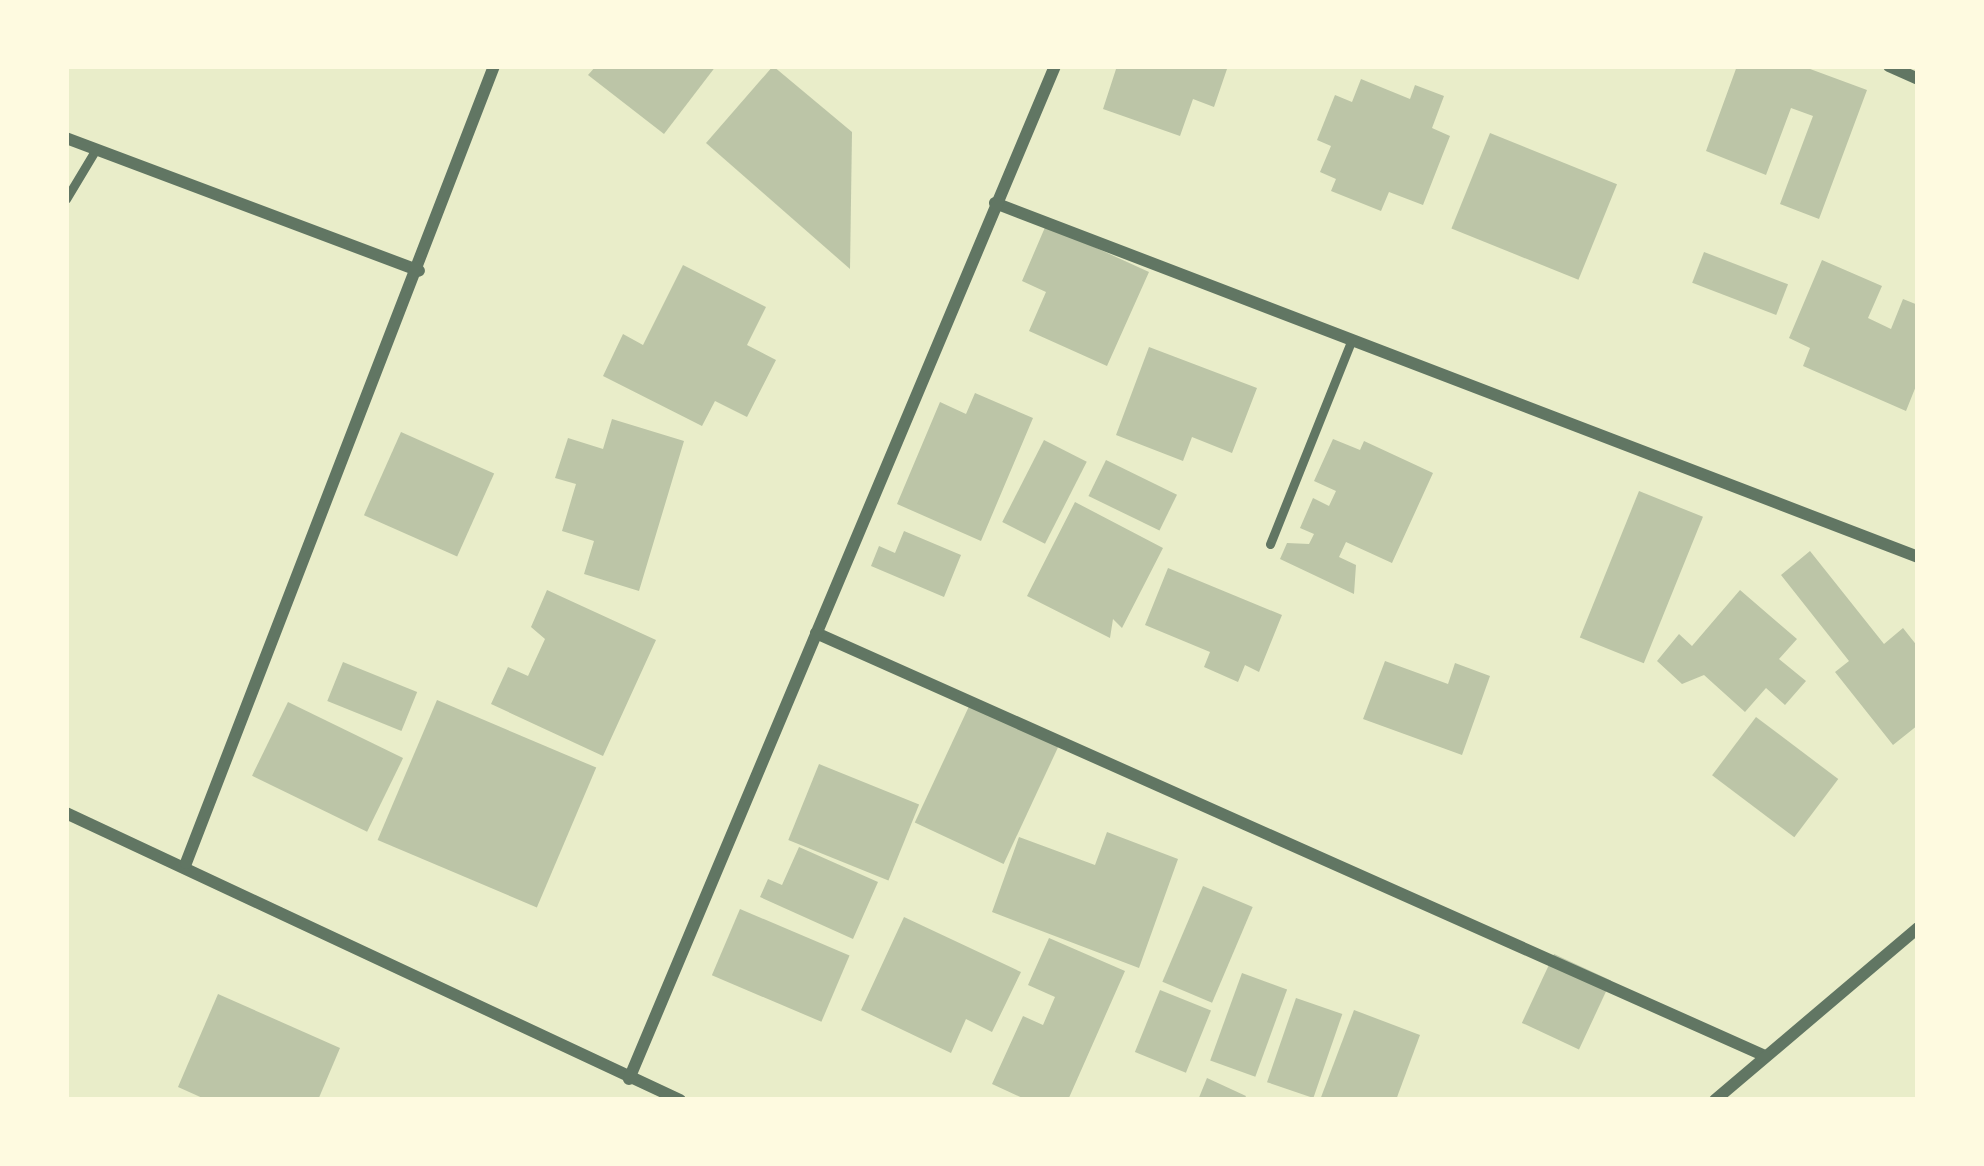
<!DOCTYPE html>
<style>
body{margin:0}
#map{position:relative;width:1984px;height:1166px;overflow:hidden;background:#e9edc9;font-family:"Fira Sans",sans-serif}
div>[style]{position:absolute}
.building>*{inset:0;background:#bcc5a7;transform-origin:0 0}
.service>*{height:9px;margin:-4.5px;padding:0 4.5px;transform-origin:4.5px;border-radius:4.5px;background:#617663}
.minor>*{height:12px;margin:-6px;padding:0 6px;transform-origin:6px;border-radius:6px;background:#617663}
span{translate:-50% -50%;white-space:nowrap;text-align:center;line-height:1.15;-webkit-text-stroke:12px #fefae0;paint-order:stroke}
.frame{position:absolute;inset:0;border:69px solid #fefae0;pointer-events:none}
</style>
<div id="map">
<div class="building">
<div style="clip-path:polygon(596px 66px,716px 66px,664px 134px,588px 75px)"></div>
<div style="clip-path:polygon(773px 66px,852px 132px,850px 269px,706px 143px)"></div>
<div style="clip-path:polygon(1117px 66px,1217px 66px,1227px 69px,1214px 107px,1193px 99px,1180px 136px,1103px 109px)"></div>
<div style="clip-path:polygon(1737px 66px,1802px 66px,1867px 90px,1819px 219px,1780px 204px,1813px 116px,1791px 108px,1766px 175px,1706px 151px)"></div>
<div style="clip-path:polygon(1361px 79px,1410px 99px,1415px 85px,1444px 96px,1432px 128px,1450px 136px,1423px 205px,1389px 192px,1381px 211px,1331px 191px,1336px 179px,1320px 172px,1331px 146px,1317px 140px,1335px 95px,1352px 102px)"></div>
<div style="left:1490px;top:133px;width:137px;height:103px;rotate:22deg"></div>
<div style="clip-path:polygon(1046px 225px,1149px 272px,1107px 366px,1029px 331px,1046px 292px,1022px 281px)"></div>
<div style="left:1704px;top:252px;width:90px;height:33px;rotate:21deg"></div>
<div style="clip-path:polygon(1822px 260px,1882px 286px,1868px 318px,1891px 329px,1903px 299px,1918px 305px,1918px 381px,1906px 411px,1803px 366px,1810px 348px,1789px 338px)"></div>
<div style="clip-path:polygon(683px 265px,766px 307px,747px 345px,776px 360px,747px 417px,715px 401px,702px 426px,603px 376px,623px 334px,643px 345px)"></div>
<div style="clip-path:polygon(1149px 347px,1257px 388px,1232px 453px,1192px 437px,1183px 461px,1116px 435px)"></div>
<div style="clip-path:polygon(975px 393px,1033px 418px,981px 541px,897px 504px,940px 402px,966px 414px)"></div>
<div style="clip-path:polygon(612px 419px,684px 441px,639px 591px,584px 574px,594px 541px,562px 531px,576px 484px,555px 478px,568px 438px,603px 449px)"></div>
<div style="left:401px;top:432px;width:102px;height:91px;rotate:24deg"></div>
<div style="clip-path:polygon(1333px 439px,1360px 450px,1364px 441px,1433px 473px,1392px 563px,1346px 542px,1339px 557px,1356px 565px,1354px 594px,1280px 559px,1287px 543px,1309px 544px,1314px 534px,1300px 528px,1313px 498px,1329px 506px,1336px 491px,1314px 481px)"></div>
<div style="left:1044px;top:440px;width:48px;height:92px;rotate:27deg"></div>
<div style="left:1106px;top:460px;width:79px;height:40px;rotate:26deg"></div>
<div style="left:1639px;top:491px;width:69px;height:158px;rotate:22deg"></div>
<div style="clip-path:polygon(1075px 502px,1163px 548px,1122px 628px,1113px 619px,1110px 638px,1027px 596px)"></div>
<div style="clip-path:polygon(904px 531px,961px 555px,944px 597px,871px 566px,879px 546px,895px 553px)"></div>
<div style="clip-path:polygon(1810px 551px,1884px 644px,1903px 628px,1918px 647px,1918px 725px,1893px 745px,1835px 672px,1849px 661px,1781px 575px)"></div>
<div style="clip-path:polygon(1168px 568px,1282px 615px,1259px 672px,1245px 665px,1238px 682px,1204px 667px,1210px 652px,1145px 625px)"></div>
<div style="clip-path:polygon(547px 590px,656px 640px,603px 756px,491px 704px,508px 667px,528px 676px,545px 639px,531px 627px)"></div>
<div style="clip-path:polygon(1740px 590px,1797px 639px,1779px 659px,1806px 681px,1785px 705px,1766px 688px,1745px 712px,1704px 675px,1682px 684px,1657px 661px,1679px 634px,1692px 646px)"></div>
<div style="clip-path:polygon(1385px 661px,1448px 684px,1455px 663px,1490px 676px,1462px 755px,1363px 719px)"></div>
<div style="left:343px;top:662px;width:80px;height:42px;rotate:22deg"></div>
<div style="left:437px;top:700px;width:173px;height:152px;rotate:23deg"></div>
<div style="left:288px;top:702px;width:128px;height:82px;rotate:26deg"></div>
<div style="left:971px;top:702px;width:98px;height:133px;rotate:25deg"></div>
<div style="left:1756px;top:717px;width:103px;height:73px;rotate:37deg"></div>
<div style="left:819px;top:764px;width:108px;height:82px;rotate:22deg"></div>
<div style="clip-path:polygon(1107px 832px,1178px 859px,1139px 968px,992px 912px,1019px 837px,1095px 865px)"></div>
<div style="clip-path:polygon(799px 847px,878px 882px,853px 939px,760px 897px,768px 879px,782px 885px)"></div>
<div style="left:1203px;top:886px;width:54px;height:104px;rotate:23deg"></div>
<div style="left:740px;top:909px;width:119px;height:72px;rotate:23deg"></div>
<div style="clip-path:polygon(904px 917px,1021px 972px,992px 1032px,966px 1019px,951px 1053px,861px 1010px)"></div>
<div style="clip-path:polygon(1049px 938px,1125px 971px,1068px 1100px,1027px 1100px,992px 1084px,1023px 1016px,1043px 1025px,1055px 997px,1028px 985px)"></div>
<div style="left:1554px;top:954px;width:63px;height:76px;rotate:25deg"></div>
<div style="left:1242px;top:973px;width:48px;height:93px;rotate:20deg"></div>
<div style="left:1160px;top:990px;width:55px;height:67px;rotate:22deg"></div>
<div style="clip-path:polygon(218px 994px,340px 1048px,318px 1100px,207px 1100px,178px 1087px)"></div>
<div style="left:1296px;top:998px;width:49px;height:89px;rotate:19deg"></div>
<div style="clip-path:polygon(1354px 1010px,1420px 1035px,1396px 1100px,1320px 1100px)"></div>
<div style="clip-path:polygon(1207px 1078px,1246px 1096px,1244px 1100px,1198px 1100px)"></div>
</div>
<div class="service">
<div style="left:66px;top:199px;width:58px;rotate:-59deg"></div>
<div style="left:1270px;top:544px;width:221px;rotate:-68.2deg"></div>
</div>
<div class="minor">
<div style="left:1889px;top:66px;width:32px;rotate:24deg"></div>
<div style="left:66px;top:138px;width:377px;rotate:20.6deg"></div>
<div style="left:995px;top:203px;width:989px;rotate:20.98deg"></div>
<div style="left:816px;top:633px;width:1037px;rotate:24.02deg"></div>
<div style="left:66px;top:813px;width:678px;rotate:25.05deg"></div>
<div style="left:186px;top:863px;width:854px;rotate:-68.87deg"></div>
<div style="left:629px;top:1079px;width:1099px;rotate:-67.19deg"></div>
<div style="left:1715px;top:1100px;width:266px;rotate:-40.3deg"></div>
</div>
<div class="frame"></div>
</div>
